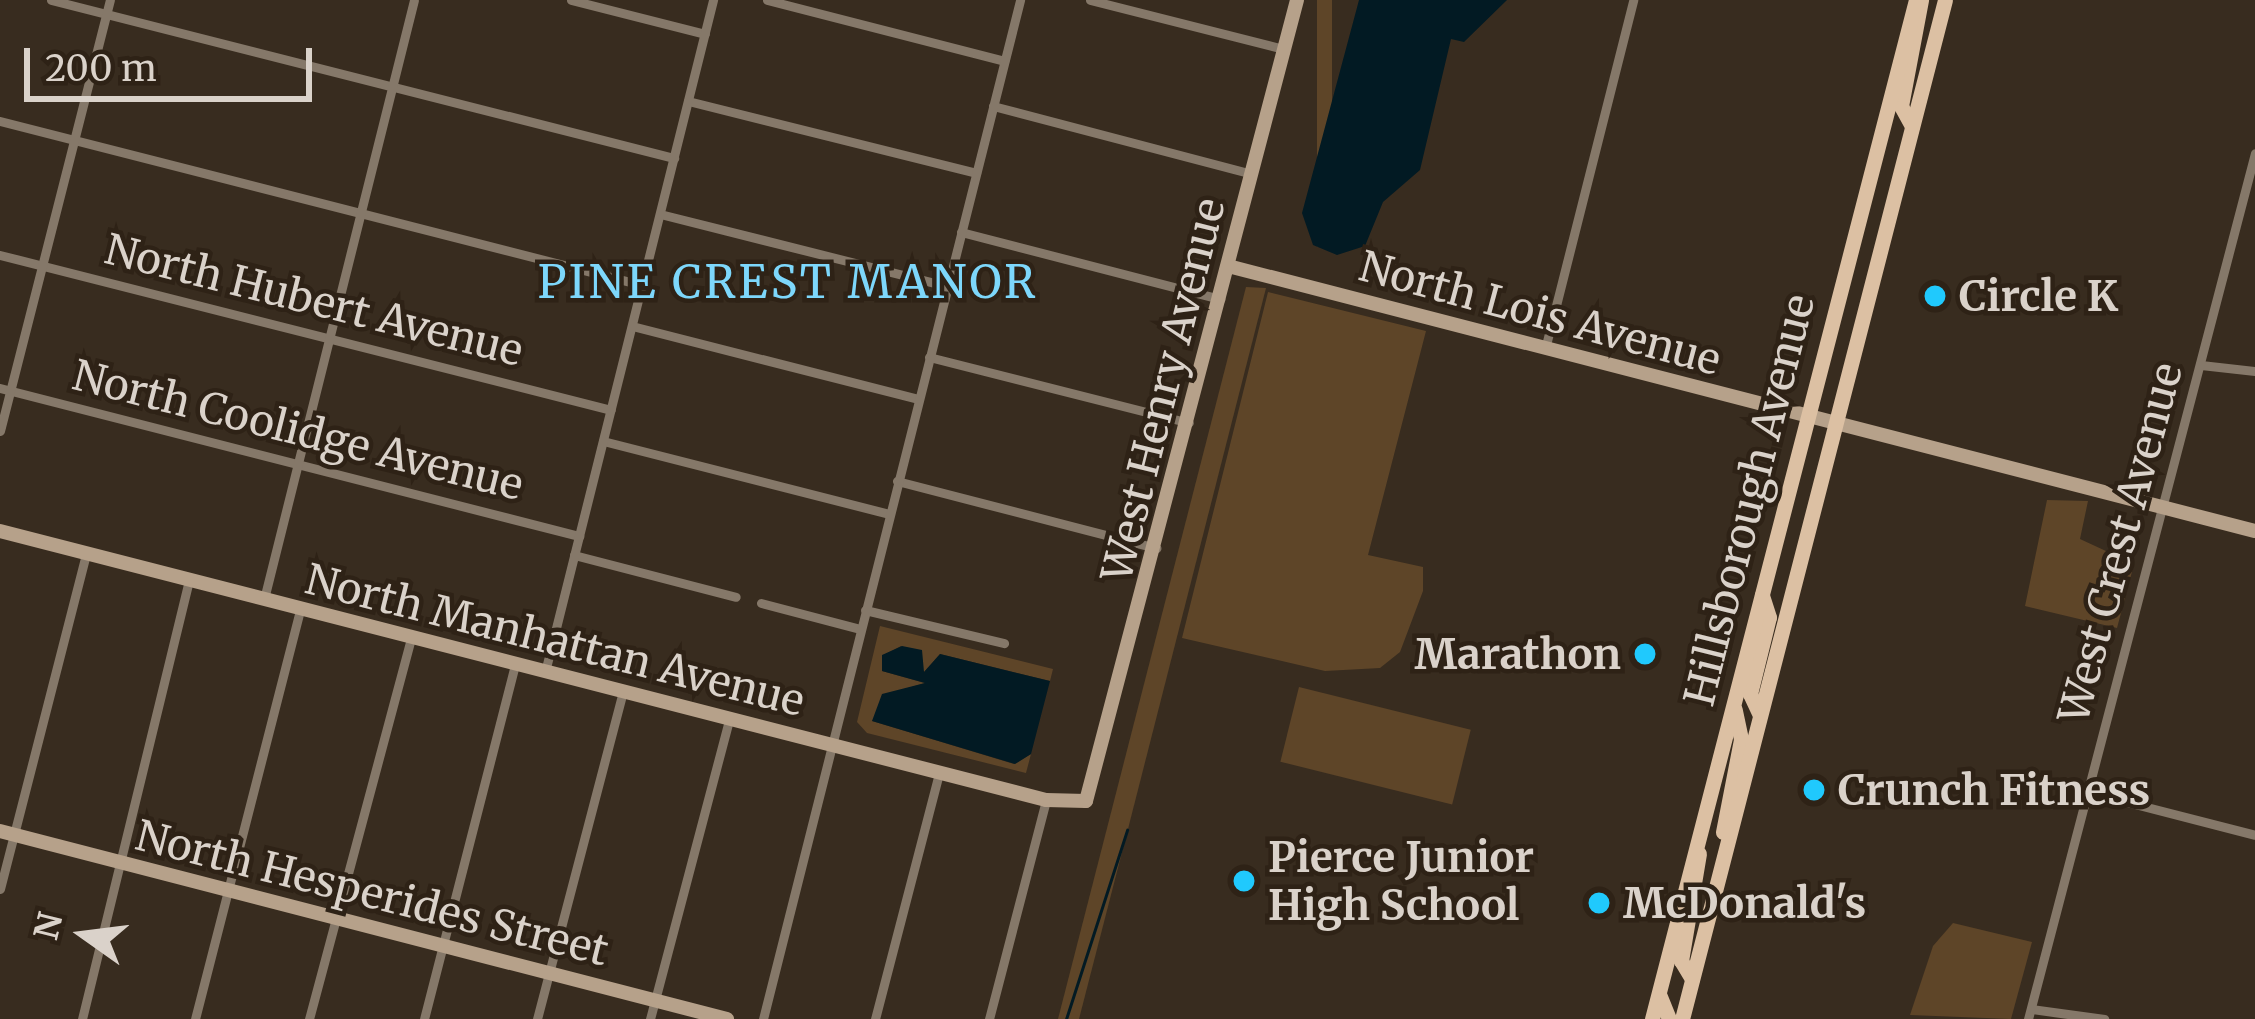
<!DOCTYPE html>
<style>
body{margin:0}
#map{position:relative;width:2255px;height:1019px;overflow:hidden;background:#382c1f;font-family:Merriweather,serif}
div>[style]{position:absolute}
.green>*{inset:0;background:#5e4528;transform-origin:0 0}
.water>*{inset:0;background:#021a23}
.stream>*{height:3px;margin:-1.5px;padding:0 1.5px;transform-origin:1.5px;border-radius:1.5px;background:#021a23}
.street>*{height:9px;margin:-4.5px;padding:0 4.5px;transform-origin:4.5px;border-radius:4.5px;background:#857869}
.secondary>*{height:14px;margin:-7px;padding:0 7px;transform-origin:7px;border-radius:7px;background:#b6a18a}
.primary>*{height:15px;margin:-7.5px;padding:0 7.5px;transform-origin:7.5px;border-radius:7.5px;background:#dcc0a3}
.dots>*{width:33px;height:33px;translate:-50% -50%;box-sizing:border-box;border:6px solid #2e2216;border-radius:50%}
span{translate:-50% -50%;white-space:nowrap;text-align:center;line-height:1.15;-webkit-text-stroke:9px #2e2216;paint-order:stroke}
.poi-label{font-size:42px;color:#dad2ca;font-weight:700}
.left{translate:0 -50%;text-align:left}
.right{translate:-100% -50%;text-align:right}
.street-label{font-size:42px;color:#dad2ca}
.neighbourhood-label{font-size:45px;color:#7dd7fb;letter-spacing:3px}
.north{position:absolute;left:24px;top:875px;width:120px;height:120px;-webkit-text-stroke:9px #2e2216;paint-order:stroke;rotate:284deg;font-size:33px;font-weight:700;line-height:48px;text-align:center;color:#dad2ca}
.north::after{content:'';display:block;margin:auto;width:42px;height:54px;background:#dad2ca;clip-path:polygon(50% 0,100% 100%,50% 72%,0 100%)}
.scale{position:absolute;left:24px;top:48px;width:288px;height:54px;box-sizing:border-box;border:6px solid #dad2ca;border-top:0;padding-left:15px;font-size:36px;line-height:42px;white-space:nowrap;color:#dad2ca;-webkit-text-stroke:9px #2e2216;paint-order:stroke}
</style>
<div id="map">
<div class="green">
<div style="left:1317px;top:0;width:15px;height:247px"></div>
<div style="clip-path:polygon(1246px 287px,1266px 288px,1129px 825px,1079px 1019px,1058px 1019px)"></div>
<div style="clip-path:polygon(1268px 292px,1426px 331px,1368px 555px,1423px 567px,1423px 591px,1400px 652px,1380px 668px,1325px 671px,1182px 638px)"></div>
<div style="clip-path:polygon(2047px 500px,2088px 501px,2080px 539px,2134px 564px,2117px 628px,2025px 606px)"></div>
<div style="clip-path:polygon(880px 626px,1053px 669px,1050px 681px,940px 654px,924px 672px,901px 646px,882px 656px,882px 671px,925px 683px,895px 692px,872px 721px,1014px 764px,1031px 754px,1026px 773px,867px 733px,857px 722px)"></div>
<div style="left:1299px;top:687px;width:177px;height:77px;rotate:14deg"></div>
<div style="clip-path:polygon(1953px 923px,2032px 942px,2011px 1019px,1910px 1015px,1933px 946px)"></div>
</div>
<div class="water">
<div style="clip-path:polygon(1359px 0,1507px 0,1464px 42px,1451px 39px,1420px 170px,1383px 202px,1365px 246px,1337px 255px,1313px 245px,1302px 213px)"></div>
<div style="clip-path:polygon(902px 646px,922px 650px,924px 672px,940px 654px,1050px 681px,1031px 754px,1015px 764px,872px 721px,882px 694px,925px 683px,882px 671px,882px 655px)"></div>
</div>
<div class="stream">
<div style="left:1066px;top:1019px;width:199px;rotate:-72.1deg"></div>
</div>
<div class="street">
<div style="left:51px;top:0;width:643px;rotate:14.23deg"></div>
<div style="left:571px;top:0;width:138px;rotate:14.2deg"></div>
<div style="left:767px;top:0;width:245px;rotate:14.4deg"></div>
<div style="left:1090px;top:0;width:200px;rotate:14.2deg"></div>
<div style="left:688px;top:101px;width:297px;rotate:14deg"></div>
<div style="left:993px;top:106px;width:268px;rotate:14.7deg"></div>
<div style="left:0;top:121px;width:663px;rotate:14.33deg"></div>
<div style="left:660px;top:214px;width:296px;rotate:14.1deg"></div>
<div style="left:961px;top:232px;width:268px;rotate:14.5deg"></div>
<div style="left:0;top:255px;width:630px;rotate:14.23deg"></div>
<div style="left:632px;top:326px;width:295px;rotate:14.3deg"></div>
<div style="left:1545px;top:349px;width:360px;rotate:-75.8deg"></div>
<div style="left:929px;top:357px;width:268px;rotate:14.2deg"></div>
<div style="left:2201px;top:365px;width:54px;rotate:6.3deg"></div>
<div style="left:0;top:388px;width:598px;rotate:14.34deg"></div>
<div style="left:0;top:431px;width:445px;rotate:-75.7deg"></div>
<div style="left:603px;top:441px;width:295px;rotate:14.3deg"></div>
<div style="left:897px;top:481px;width:268px;rotate:14.5deg"></div>
<div style="left:574px;top:555px;width:167px;rotate:14.5deg"></div>
<div style="left:264px;top:599px;width:617px;rotate:-75.94deg"></div>
<div style="left:761px;top:603px;width:102px;rotate:14.7deg"></div>
<div style="left:865px;top:610px;width:143px;rotate:13.4deg"></div>
<div style="left:545px;top:672px;width:693px;rotate:-75.96deg"></div>
<div style="left:2088px;top:792px;width:172px;rotate:14.4deg"></div>
<div style="left:0;top:889px;width:347px;rotate:-75.6deg"></div>
<div style="left:2031px;top:1009px;width:74px;rotate:7.8deg"></div>
<div style="left:82px;top:1019px;width:452px;rotate:-76.3deg"></div>
<div style="left:195px;top:1019px;width:423px;rotate:-75.6deg"></div>
<div style="left:309px;top:1019px;width:395px;rotate:-75deg"></div>
<div style="left:424px;top:1019px;width:366px;rotate:-75.6deg"></div>
<div style="left:537px;top:1019px;width:338px;rotate:-75.3deg"></div>
<div style="left:650px;top:1019px;width:310px;rotate:-75.2deg"></div>
<div style="left:763px;top:1019px;width:1051px;rotate:-75.84deg"></div>
<div style="left:875px;top:1019px;width:254px;rotate:-75.4deg"></div>
<div style="left:989px;top:1019px;width:226px;rotate:-75.4deg"></div>
<div style="left:2028px;top:1019px;width:895px;rotate:-75.31deg"></div>
</div>
<div class="secondary">
<div style="left:1228px;top:266px;width:1061px;rotate:14.47deg"></div>
<div style="left:0;top:531px;width:1080px;rotate:14.42deg"></div>
<div style="left:1046px;top:800px;width:40px;rotate:1.4deg"></div>
<div style="left:1086px;top:801px;width:828px;rotate:-75.24deg"></div>
<div style="left:0;top:831px;width:751px;rotate:14.5deg"></div>
</div>
<div class="primary">
<div style="left:1912px;top:126px;width:23px;rotate:-119deg"></div>
<div style="left:1901px;top:106px;width:108px;rotate:-79.3deg"></div>
<div style="left:1759px;top:713px;width:21px;rotate:-115deg"></div>
<div style="left:1750px;top:694px;width:79px;rotate:-76.1deg"></div>
<div style="left:1769px;top:617px;width:23px;rotate:-108deg"></div>
<div style="left:1723px;top:832px;width:95px;rotate:-79deg"></div>
<div style="left:1741px;top:739px;width:30px;rotate:-102deg"></div>
<div style="left:1692px;top:979px;width:21px;rotate:-121deg"></div>
<div style="left:1681px;top:961px;width:109px;rotate:-80.5deg"></div>
<div style="left:1659px;top:994px;width:27px;rotate:68deg"></div>
<div style="left:1652px;top:1019px;width:1053px;rotate:-75.48deg"></div>
<div style="left:1682px;top:1019px;width:1052px;rotate:-75.53deg"></div>
</div>
<div class="dots">
<div style="left:1935px;top:296px;background:#20c9fd"></div>
<div style="left:1645px;top:654px;background:#20c9fd"></div>
<div style="left:1814px;top:790px;background:#20c9fd"></div>
<div style="left:1244px;top:881px;background:#20c9fd"></div>
<div style="left:1599px;top:903px;background:#20c9fd"></div>
</div>
<div class="poi-label">
<span class="left" style="left:1959px;top:296px">Circle K</span>
<span class="right" style="left:1621px;top:654px">Marathon</span>
<span class="left" style="left:1838px;top:790px">Crunch Fitness</span>
<span class="left" style="left:1268px;top:881px">Pierce Junior<br>High School</span>
<span class="left" style="left:1623px;top:903px">McDonald's</span>
</div>
<div class="street-label">
<span style="left:314px;top:300px;rotate:14deg">North Hubert Avenue</span>
<span style="left:1540px;top:313px;rotate:15deg">North Lois Avenue</span>
<span style="left:1163px;top:390px;rotate:-76deg">West Henry Avenue</span>
<span style="left:298px;top:430px;rotate:14deg">North Coolidge Avenue</span>
<span style="left:1749px;top:500px;rotate:-76deg">Hillsborough Avenue</span>
<span style="left:2120px;top:543px;rotate:-75deg">West Crest Avenue</span>
<span style="left:555px;top:640px;rotate:14deg">North Manhattan Avenue</span>
<span style="left:372px;top:893px;rotate:14deg">North Hesperides Street</span>
</div>
<div class="neighbourhood-label">
<span style="left:788px;top:283px">PINE CREST MANOR</span>
</div>
<div class="north">N</div>
<div class="scale">200 m</div>
</div>
